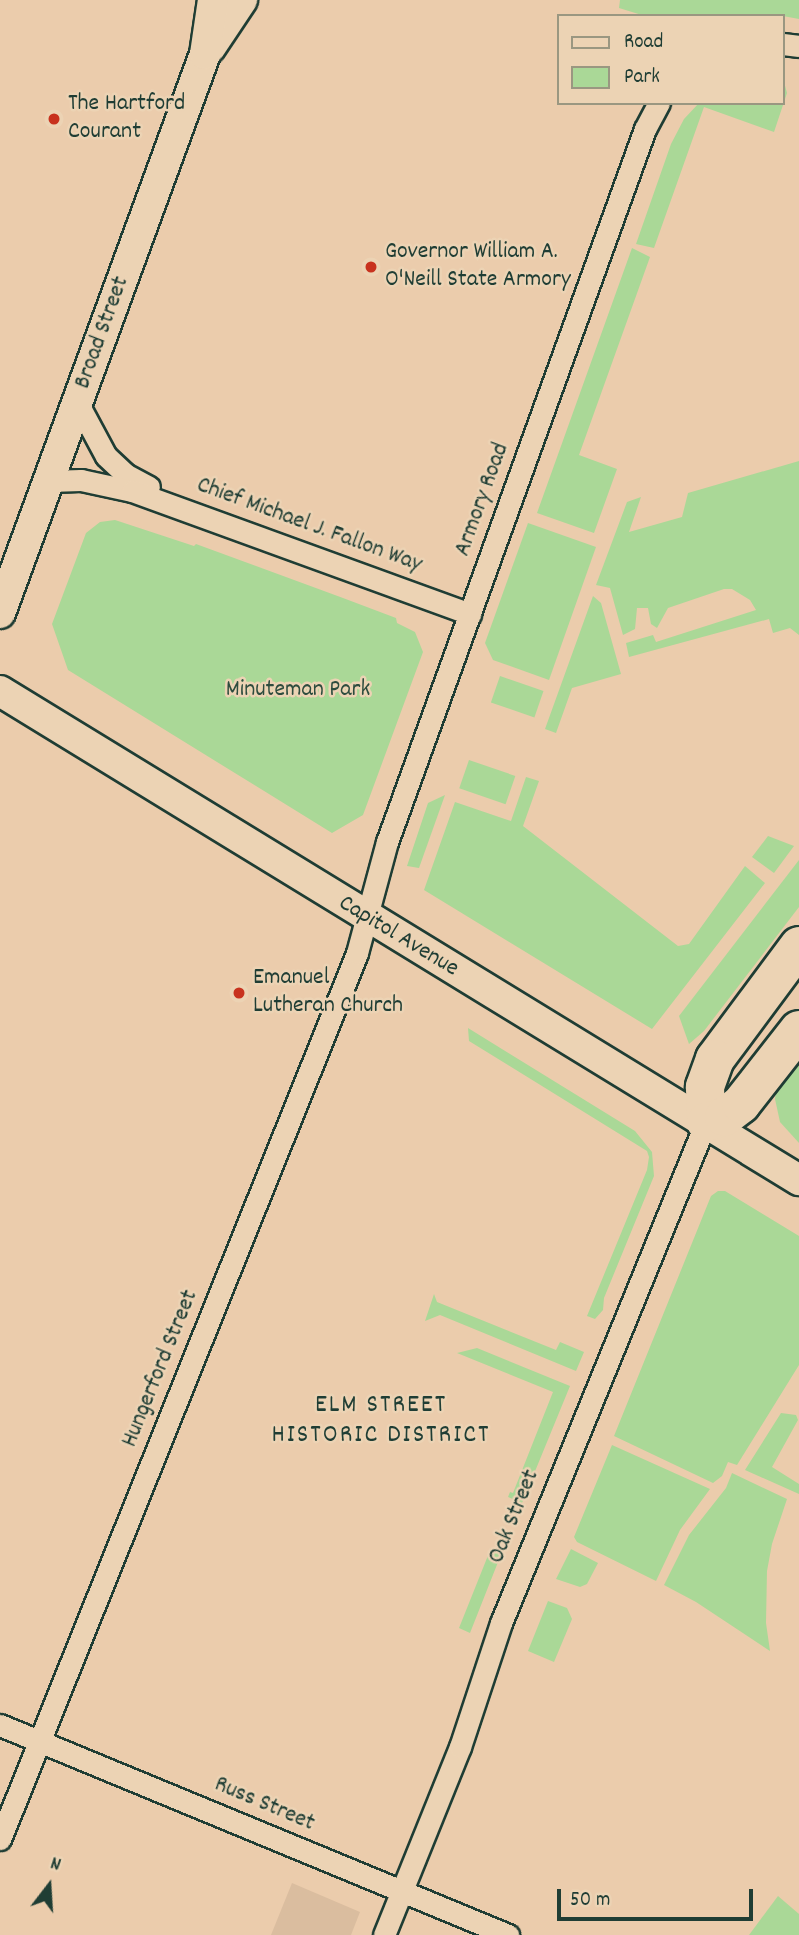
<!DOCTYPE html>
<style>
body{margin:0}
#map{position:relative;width:799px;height:1935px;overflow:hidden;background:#ebccac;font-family:Dekko,sans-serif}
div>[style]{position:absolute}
.built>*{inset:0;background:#dabd9f}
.green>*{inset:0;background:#aad897;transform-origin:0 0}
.roads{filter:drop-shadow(2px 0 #1f3d34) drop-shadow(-2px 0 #1f3d34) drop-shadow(0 2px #1f3d34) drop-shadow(0 -2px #1f3d34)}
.minor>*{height:21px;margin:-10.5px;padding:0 10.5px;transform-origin:10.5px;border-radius:10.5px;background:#ecd3b4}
.secondary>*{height:30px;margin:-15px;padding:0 15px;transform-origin:15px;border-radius:15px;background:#ecd3b4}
.motorway>*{height:38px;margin:-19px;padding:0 19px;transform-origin:19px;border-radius:19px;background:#ecd3b4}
.dots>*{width:19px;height:19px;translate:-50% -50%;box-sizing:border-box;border:4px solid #ecd3b4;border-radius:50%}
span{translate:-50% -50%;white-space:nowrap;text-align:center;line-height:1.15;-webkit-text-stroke:5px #ecd3b4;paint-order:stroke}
.poi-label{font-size:24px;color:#1f3d34}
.left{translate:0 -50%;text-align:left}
.street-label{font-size:24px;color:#1f3d34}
.park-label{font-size:24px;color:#2d4c3e}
.neighbourhood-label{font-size:26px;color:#1f3d34;letter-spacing:2px}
.legend{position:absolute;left:557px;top:14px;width:228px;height:91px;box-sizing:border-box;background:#ecd3b4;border:2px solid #9a9781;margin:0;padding:9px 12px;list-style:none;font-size:21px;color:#1f3d34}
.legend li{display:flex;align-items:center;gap:14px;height:35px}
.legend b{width:35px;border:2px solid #9a9781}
.north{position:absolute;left:14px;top:1851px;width:70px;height:70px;-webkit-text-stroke:5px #ecd3b4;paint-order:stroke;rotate:17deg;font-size:19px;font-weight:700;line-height:28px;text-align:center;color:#1f3d34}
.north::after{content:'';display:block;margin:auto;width:24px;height:32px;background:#1f3d34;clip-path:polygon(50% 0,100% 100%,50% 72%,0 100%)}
.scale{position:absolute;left:557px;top:1889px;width:196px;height:32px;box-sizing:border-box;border:4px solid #1f3d34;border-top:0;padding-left:9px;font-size:21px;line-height:24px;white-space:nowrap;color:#1f3d34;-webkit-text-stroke:5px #ecd3b4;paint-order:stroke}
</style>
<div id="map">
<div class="built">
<div style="clip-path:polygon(292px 1883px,360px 1912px,351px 1935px,271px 1935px)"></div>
</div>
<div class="green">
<div style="clip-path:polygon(620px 0,799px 0,799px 19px,783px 16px,645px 16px,619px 8px)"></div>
<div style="clip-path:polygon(783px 78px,787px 93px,774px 132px,704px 107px,654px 248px,636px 244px,671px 144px,684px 119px,699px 103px,783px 103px)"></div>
<div style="clip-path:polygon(632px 248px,650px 257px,579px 455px,617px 469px,594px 533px,537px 513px)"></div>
<div style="clip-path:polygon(799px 461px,799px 635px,790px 628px,773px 633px,769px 619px,629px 657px,626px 643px,653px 635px,656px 642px,756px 610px,750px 600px,732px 589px,724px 589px,668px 608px,657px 628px,651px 624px,648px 608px,637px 608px,635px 629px,623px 635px,610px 588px,596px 585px,627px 502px,641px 497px,629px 532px,682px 517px,688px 493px)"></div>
<div style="clip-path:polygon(115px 520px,194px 546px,196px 544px,343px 598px,396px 618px,397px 623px,415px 632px,423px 652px,363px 815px,332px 833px,68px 670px,52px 624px,86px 533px,100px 522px)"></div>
<div style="clip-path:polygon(528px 523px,596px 547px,549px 680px,493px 660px,485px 643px)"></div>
<div style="clip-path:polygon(593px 596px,601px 603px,621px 674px,572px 688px,556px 733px,545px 729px)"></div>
<div style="left:500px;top:676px;width:46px;height:28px;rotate:19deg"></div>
<div style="left:469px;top:760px;width:49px;height:30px;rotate:19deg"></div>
<div style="clip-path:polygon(526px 777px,539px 781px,523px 826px,678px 946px,689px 944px,745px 866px,765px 883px,652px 1029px,424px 890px,455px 802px,511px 821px)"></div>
<div style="clip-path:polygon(445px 795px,419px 868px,407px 866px,428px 803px)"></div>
<div style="clip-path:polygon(768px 836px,794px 846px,774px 873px,752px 857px)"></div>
<div style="clip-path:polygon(799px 860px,799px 907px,704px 1031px,689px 1044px,679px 1016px)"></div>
<div style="clip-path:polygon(468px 1028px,635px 1131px,652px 1152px,654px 1176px,604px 1298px,603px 1310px,595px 1319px,587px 1316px,647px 1170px,649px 1157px,647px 1151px,469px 1041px)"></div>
<div style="clip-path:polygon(799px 1052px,799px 1143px,780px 1122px,775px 1099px,776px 1089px)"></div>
<div style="clip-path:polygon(718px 1191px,725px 1191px,799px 1236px,799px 1365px,737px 1465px,728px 1462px,722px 1476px,713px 1483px,614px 1436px,711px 1196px)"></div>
<div style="clip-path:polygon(434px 1294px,437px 1302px,556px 1350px,560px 1342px,584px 1352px,576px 1371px,440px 1315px,425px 1321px)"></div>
<div style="clip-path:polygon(477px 1348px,570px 1386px,522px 1503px,508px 1497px,510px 1492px,513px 1493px,553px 1392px,457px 1353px)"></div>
<div style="clip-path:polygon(781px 1413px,796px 1415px,798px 1420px,772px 1467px,799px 1484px,799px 1494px,745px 1470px)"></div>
<div style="clip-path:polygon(612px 1445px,710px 1489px,680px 1530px,656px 1581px,577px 1542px,574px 1537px)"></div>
<div style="clip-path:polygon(732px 1473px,787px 1499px,772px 1544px,767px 1571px,766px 1623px,770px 1651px,696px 1602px,664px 1585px,689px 1535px,726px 1488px)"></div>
<div style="clip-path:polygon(491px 1548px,495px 1553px,502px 1552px,470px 1633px,459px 1628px)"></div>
<div style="clip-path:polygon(571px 1549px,598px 1563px,587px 1584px,580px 1587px,556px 1579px)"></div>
<div style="clip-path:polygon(548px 1601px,567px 1608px,572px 1619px,554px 1662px,528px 1651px)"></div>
<div style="clip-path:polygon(778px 1896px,799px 1914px,799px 1935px,749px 1935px)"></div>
</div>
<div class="roads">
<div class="minor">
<div style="left:783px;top:44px;width:16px;rotate:7deg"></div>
<div style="left:77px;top:402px;width:61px;rotate:61.8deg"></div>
<div style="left:106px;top:456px;width:26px;rotate:43deg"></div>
<div style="left:125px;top:474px;width:27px;rotate:28deg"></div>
<div style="left:49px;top:481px;width:32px;rotate:-2deg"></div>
<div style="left:81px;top:480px;width:52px;rotate:12.2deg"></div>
<div style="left:132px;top:491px;width:360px;rotate:20deg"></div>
<div style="left:0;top:1725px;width:550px;rotate:22.46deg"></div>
<div style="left:0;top:1839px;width:955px;rotate:-68.05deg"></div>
<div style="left:357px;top:953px;width:115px;rotate:-74.9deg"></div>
<div style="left:387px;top:842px;width:758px;rotate:-70.11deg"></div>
<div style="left:645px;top:129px;width:30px;rotate:-62deg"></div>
<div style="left:384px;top:1935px;width:203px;rotate:-68deg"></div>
<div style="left:460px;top:1747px;width:131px;rotate:-71.7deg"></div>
<div style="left:501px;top:1623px;width:541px;rotate:-67.75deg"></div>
</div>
<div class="secondary">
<div style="left:210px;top:48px;width:58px;rotate:-56.3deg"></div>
<div style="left:0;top:613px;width:595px;rotate:-69.86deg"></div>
<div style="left:205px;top:54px;width:55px;rotate:-81.6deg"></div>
<div style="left:0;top:691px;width:937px;rotate:31.47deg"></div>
</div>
<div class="motorway">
<div style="left:799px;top:946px;width:141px;rotate:126.6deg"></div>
<div style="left:715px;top:1059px;width:30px;rotate:110deg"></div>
<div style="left:705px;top:1087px;width:35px;rotate:88deg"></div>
<div style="left:706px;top:1122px;width:19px;rotate:-16deg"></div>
<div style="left:724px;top:1117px;width:21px;rotate:-37deg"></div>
<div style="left:741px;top:1104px;width:94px;rotate:-51.9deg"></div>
</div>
</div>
<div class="dots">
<div style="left:54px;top:119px;background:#c8321e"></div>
<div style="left:371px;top:267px;background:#c8321e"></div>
<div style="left:239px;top:993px;background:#c8321e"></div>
</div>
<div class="poi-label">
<span class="left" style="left:68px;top:119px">The Hartford<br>Courant</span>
<span class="left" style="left:385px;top:267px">Governor William A.<br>O'Neill State Armory</span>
<span class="left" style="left:253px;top:993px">Emanuel<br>Lutheran Church</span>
</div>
<div class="street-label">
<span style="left:103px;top:333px;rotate:-70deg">Broad Street</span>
<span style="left:483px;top:500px;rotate:-70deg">Armory Road</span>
<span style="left:309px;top:526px;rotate:20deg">Chief Michael J. Fallon Way</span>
<span style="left:398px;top:937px;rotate:31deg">Capitol Avenue</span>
<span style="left:161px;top:1369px;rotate:-68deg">Hungerford Street</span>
<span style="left:515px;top:1517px;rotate:-68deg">Oak Street</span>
<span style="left:264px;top:1805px;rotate:23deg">Russ Street</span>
</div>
<div class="park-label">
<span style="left:298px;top:691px">Minuteman Park</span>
</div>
<div class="neighbourhood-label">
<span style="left:381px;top:1421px">ELM STREET<br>HISTORIC DISTRICT</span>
</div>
<ul class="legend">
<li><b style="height:9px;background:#ecd3b4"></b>Road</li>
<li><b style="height:19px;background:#aad897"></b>Park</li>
</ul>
<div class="north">N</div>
<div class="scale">50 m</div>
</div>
